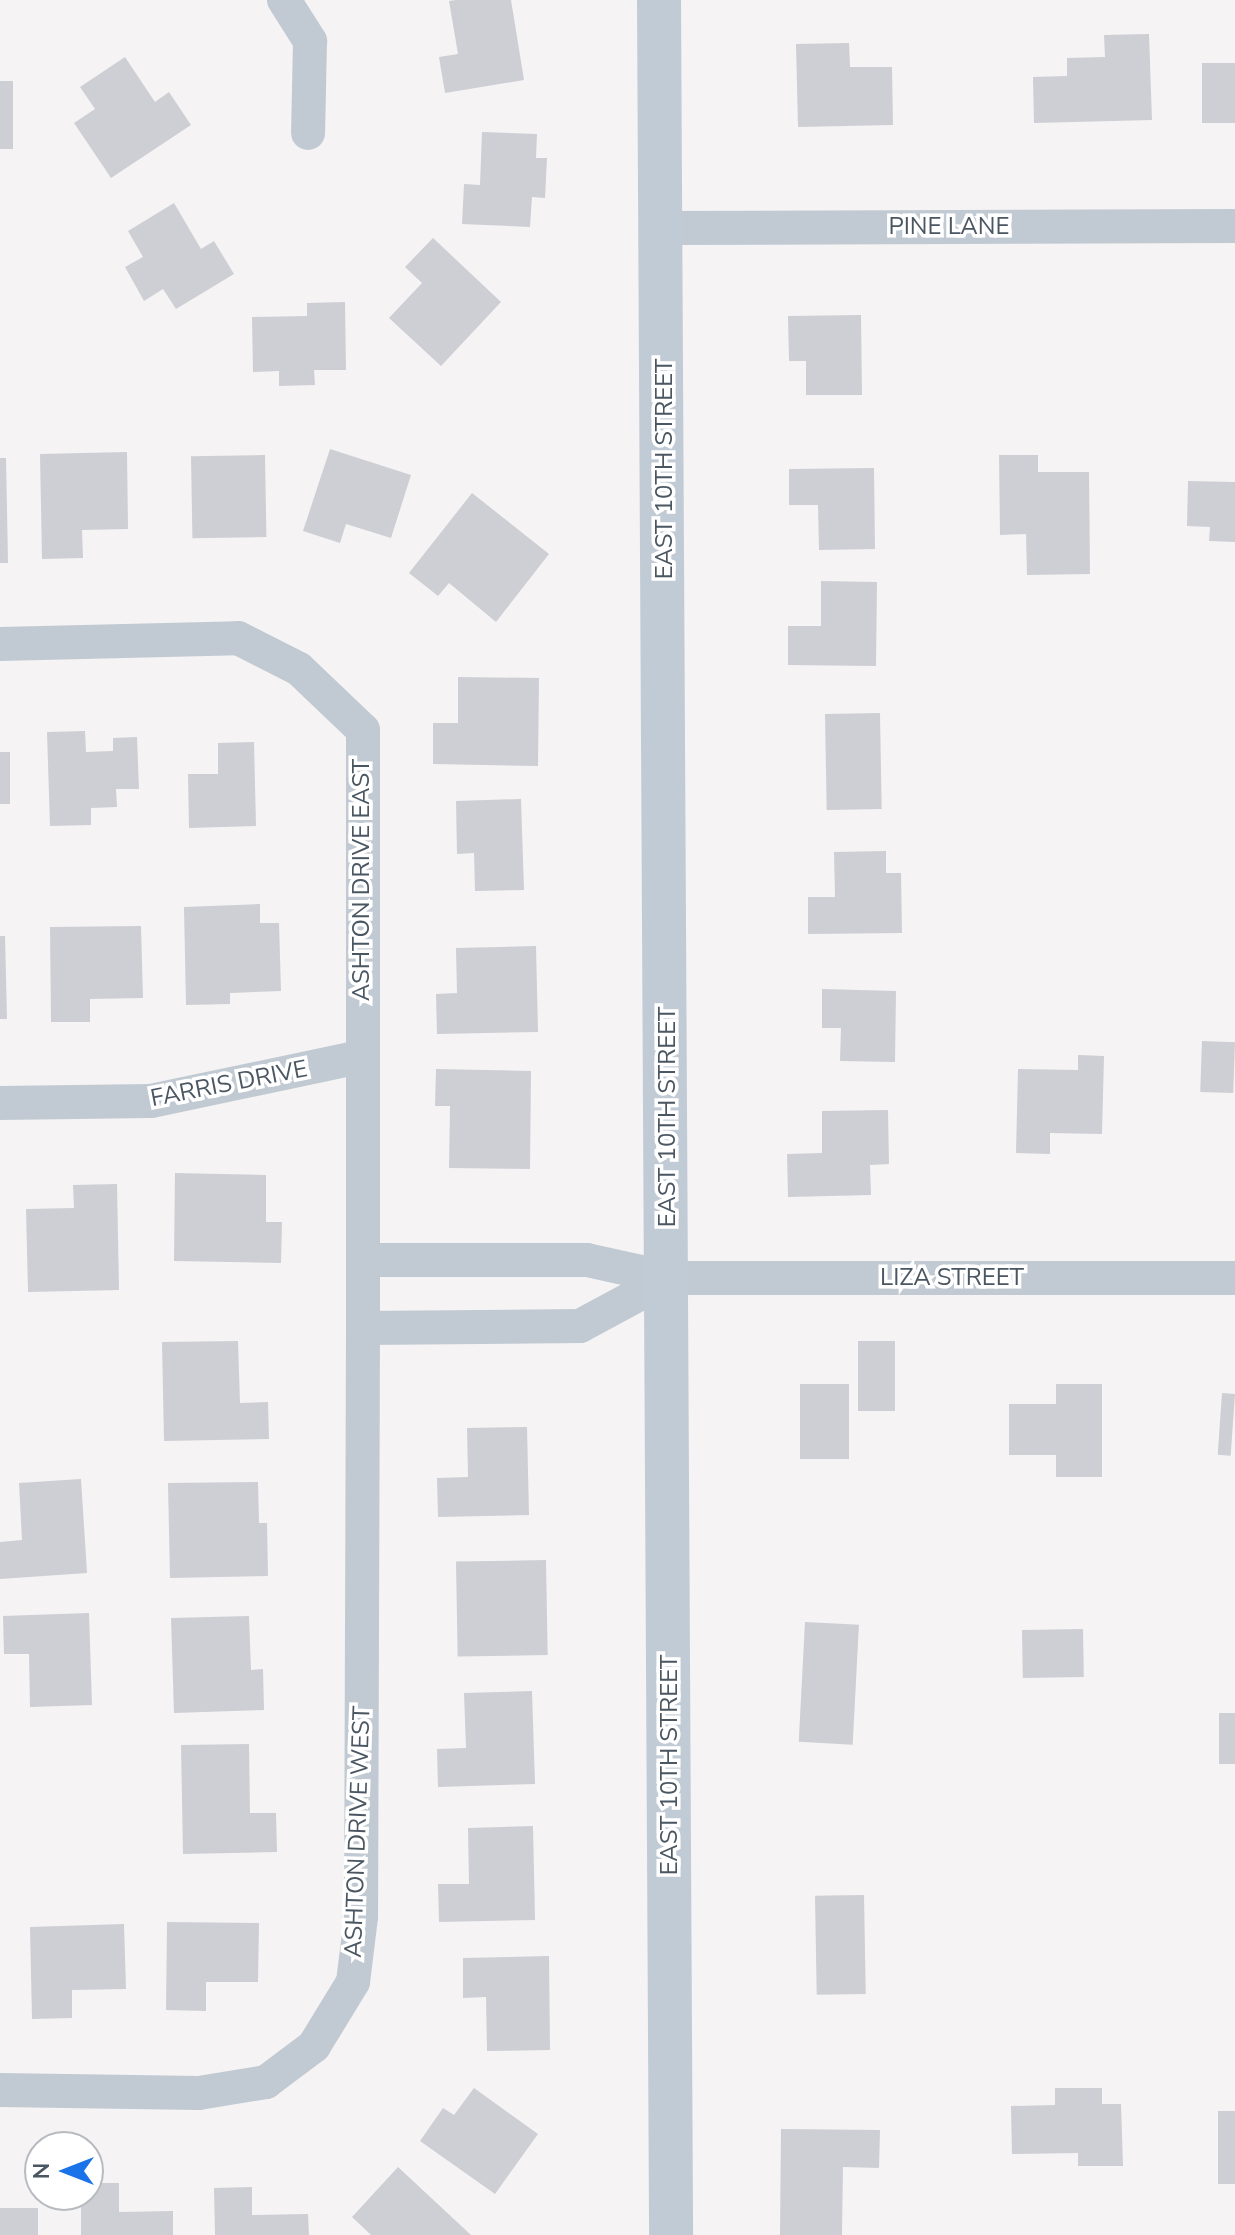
<!DOCTYPE html>
<style>
body{margin:0}
#map{position:relative;width:1235px;height:2235px;overflow:hidden;background:#f5f3f3;font-family:"Nunito Sans",sans-serif}
div>[style]{position:absolute}
.building>*{inset:0;background:#cdcfd5;transform-origin:0 0}
.street>*{height:34px;margin:-17px;padding:0 17px;transform-origin:17px;border-radius:17px;background:#c1cad2}
.secondary>*{height:44px;margin:-22px;padding:0 22px;transform-origin:22px;border-radius:22px;background:#c1cbd6}
span{translate:-50% -50%;white-space:nowrap;text-align:center;line-height:1.15;-webkit-text-stroke:7px #fff;paint-order:stroke}
.street-label{font-size:24px;color:#4a5661}
.north{position:absolute;left:24px;top:2131px;width:80px;height:80px;box-sizing:border-box;background:#fff;border:2px solid #b7bbc0;border-radius:50%;rotate:270deg;font-size:22px;font-weight:700;line-height:32px;text-align:center;color:#4a5661}
.north::after{content:'';display:block;margin:auto;width:28px;height:36px;background:#1a73e8;clip-path:polygon(50% 0,100% 100%,50% 72%,0 100%)}
</style>
<div id="map">
<div class="building">
<div style="clip-path:polygon(456px 0,511px 0,524px 80px,445px 93px,439px 57px,458px 54px,449px 1px)"></div>
<div style="clip-path:polygon(1149px 34px,1152px 120px,1034px 123px,1033px 77px,1067px 76px,1067px 58px,1105px 57px,1104px 35px)"></div>
<div style="clip-path:polygon(849px 43px,850px 67px,892px 67px,893px 125px,798px 127px,796px 44px)"></div>
<div style="clip-path:polygon(125px 57px,155px 102px,169px 92px,191px 125px,111px 178px,74px 123px,95px 109px,80px 87px)"></div>
<div style="left:1235px;top:63px;width:60px;height:33px;rotate:90deg"></div>
<div style="left:0;top:81px;width:13px;height:68px"></div>
<div style="clip-path:polygon(482px 132px,537px 134px,536px 158px,547px 158px,545px 198px,532px 197px,530px 227px,462px 224px,464px 184px,480px 185px)"></div>
<div style="clip-path:polygon(174px 203px,201px 249px,214px 241px,234px 274px,176px 309px,163px 289px,144px 301px,125px 267px,143px 257px,128px 231px)"></div>
<div style="clip-path:polygon(433px 238px,501px 302px,441px 366px,389px 318px,422px 283px,405px 267px)"></div>
<div style="clip-path:polygon(345px 302px,346px 370px,314px 370px,315px 385px,279px 386px,279px 371px,253px 372px,252px 317px,307px 316px,307px 303px)"></div>
<div style="clip-path:polygon(861px 315px,862px 395px,806px 395px,806px 361px,789px 361px,788px 316px)"></div>
<div style="clip-path:polygon(330px 449px,411px 475px,391px 538px,346px 524px,340px 543px,303px 531px)"></div>
<div style="clip-path:polygon(127px 452px,128px 529px,82px 530px,83px 558px,42px 559px,40px 454px)"></div>
<div style="left:265px;top:455px;width:82px;height:74px;rotate:89deg"></div>
<div style="clip-path:polygon(999px 455px,1038px 455px,1038px 472px,1089px 472px,1090px 574px,1027px 575px,1026px 534px,1000px 535px)"></div>
<div style="clip-path:polygon(0 458px,6px 458px,8px 563px,0 563px)"></div>
<div style="clip-path:polygon(874px 468px,875px 549px,819px 550px,818px 505px,789px 505px,789px 469px)"></div>
<div style="clip-path:polygon(1188px 481px,1235px 482px,1235px 542px,1209px 541px,1210px 527px,1187px 526px)"></div>
<div style="clip-path:polygon(472px 493px,549px 554px,496px 622px,449px 583px,438px 596px,409px 573px)"></div>
<div style="clip-path:polygon(821px 581px,877px 582px,876px 666px,788px 665px,788px 626px,821px 626px)"></div>
<div style="clip-path:polygon(458px 677px,539px 678px,538px 766px,433px 764px,433px 723px,458px 723px)"></div>
<div style="left:880px;top:713px;width:96px;height:55px;rotate:89deg"></div>
<div style="clip-path:polygon(85px 731px,86px 752px,113px 751px,113px 738px,137px 737px,139px 789px,116px 789px,117px 807px,91px 808px,91px 825px,50px 826px,47px 732px)"></div>
<div style="clip-path:polygon(254px 742px,256px 826px,189px 828px,188px 774px,218px 774px,218px 743px)"></div>
<div style="left:0;top:752px;width:10px;height:52px"></div>
<div style="clip-path:polygon(521px 799px,524px 890px,475px 891px,474px 853px,457px 854px,456px 801px)"></div>
<div style="clip-path:polygon(886px 851px,886px 873px,901px 873px,902px 933px,808px 934px,808px 897px,835px 897px,834px 852px)"></div>
<div style="clip-path:polygon(260px 904px,260px 923px,279px 923px,281px 991px,230px 993px,230px 1004px,186px 1005px,184px 907px)"></div>
<div style="clip-path:polygon(141px 926px,143px 998px,90px 999px,90px 1022px,51px 1022px,50px 927px)"></div>
<div style="clip-path:polygon(0 936px,5px 936px,7px 1019px,0 1019px)"></div>
<div style="clip-path:polygon(536px 946px,538px 1032px,437px 1034px,436px 994px,457px 993px,456px 948px)"></div>
<div style="clip-path:polygon(822px 989px,896px 991px,895px 1062px,840px 1061px,841px 1028px,822px 1028px)"></div>
<div style="left:1202px;top:1041px;width:33px;height:51px;rotate:2deg"></div>
<div style="clip-path:polygon(1078px 1055px,1104px 1056px,1102px 1134px,1050px 1133px,1050px 1154px,1016px 1153px,1018px 1069px,1078px 1070px)"></div>
<div style="clip-path:polygon(436px 1069px,531px 1071px,530px 1169px,449px 1168px,450px 1106px,435px 1106px)"></div>
<div style="clip-path:polygon(888px 1110px,889px 1164px,870px 1165px,871px 1195px,788px 1197px,787px 1154px,822px 1153px,822px 1111px)"></div>
<div style="clip-path:polygon(175px 1173px,266px 1175px,266px 1222px,282px 1222px,281px 1263px,174px 1261px)"></div>
<div style="clip-path:polygon(117px 1184px,119px 1290px,28px 1292px,26px 1209px,74px 1208px,73px 1185px)"></div>
<div style="clip-path:polygon(238px 1341px,240px 1403px,268px 1402px,269px 1439px,164px 1441px,162px 1342px)"></div>
<div style="left:858px;top:1341px;width:37px;height:70px"></div>
<div style="left:800px;top:1384px;width:49px;height:75px"></div>
<div style="clip-path:polygon(1056px 1384px,1102px 1384px,1102px 1477px,1056px 1477px,1056px 1455px,1009px 1455px,1009px 1404px,1056px 1404px)"></div>
<div style="left:1222px;top:1393px;width:13px;height:62px;rotate:4deg"></div>
<div style="clip-path:polygon(527px 1427px,529px 1515px,438px 1517px,437px 1478px,468px 1477px,467px 1428px)"></div>
<div style="clip-path:polygon(81px 1479px,87px 1573px,0 1579px,0 1542px,22px 1540px,19px 1483px)"></div>
<div style="clip-path:polygon(258px 1482px,259px 1523px,267px 1523px,268px 1576px,170px 1578px,168px 1483px)"></div>
<div style="left:546px;top:1560px;width:95px;height:90px;rotate:89deg"></div>
<div style="clip-path:polygon(89px 1613px,92px 1705px,30px 1707px,29px 1654px,4px 1654px,3px 1616px)"></div>
<div style="clip-path:polygon(249px 1616px,251px 1670px,263px 1669px,264px 1710px,174px 1713px,171px 1618px)"></div>
<div style="left:805px;top:1622px;width:54px;height:120px;rotate:3deg"></div>
<div style="left:1083px;top:1629px;width:48px;height:61px;rotate:89deg"></div>
<div style="clip-path:polygon(532px 1691px,535px 1784px,438px 1787px,437px 1749px,466px 1748px,464px 1693px)"></div>
<div style="left:1219px;top:1713px;width:16px;height:51px"></div>
<div style="clip-path:polygon(249px 1744px,250px 1813px,276px 1813px,277px 1852px,183px 1854px,181px 1745px)"></div>
<div style="clip-path:polygon(533px 1826px,535px 1920px,439px 1922px,438px 1884px,469px 1884px,468px 1828px)"></div>
<div style="left:864px;top:1895px;width:99px;height:49px;rotate:89deg"></div>
<div style="clip-path:polygon(167px 1922px,259px 1923px,258px 1982px,206px 1982px,206px 2011px,166px 2010px)"></div>
<div style="clip-path:polygon(124px 1924px,126px 1989px,72px 1990px,72px 2018px,32px 2019px,30px 1927px)"></div>
<div style="clip-path:polygon(549px 1956px,550px 2050px,487px 2051px,486px 1997px,463px 1998px,463px 1958px)"></div>
<div style="clip-path:polygon(474px 2088px,538px 2134px,495px 2194px,420px 2141px,443px 2108px,454px 2115px)"></div>
<div style="clip-path:polygon(1055px 2088px,1102px 2088px,1102px 2104px,1121px 2104px,1123px 2166px,1078px 2166px,1078px 2153px,1012px 2154px,1011px 2106px,1055px 2105px)"></div>
<div style="left:1218px;top:2111px;width:17px;height:73px"></div>
<div style="clip-path:polygon(781px 2129px,880px 2130px,879px 2168px,843px 2167px,842px 2235px,780px 2235px)"></div>
<div style="clip-path:polygon(398px 2167px,471px 2235px,371px 2235px,352px 2217px)"></div>
<div style="clip-path:polygon(88px 2183px,119px 2183px,119px 2212px,173px 2211px,173px 2235px,81px 2235px,81px 2195px,88px 2195px)"></div>
<div style="clip-path:polygon(252px 2187px,252px 2215px,308px 2214px,309px 2235px,215px 2235px,214px 2188px)"></div>
<div style="left:0;top:2208px;width:38px;height:27px"></div>
</div>
<div class="street">
<div style="left:284px;top:0;width:49px;rotate:57.6deg"></div>
<div style="left:310px;top:41px;width:92px;rotate:91.2deg"></div>
<div style="left:664px;top:228px;width:571px;rotate:-0.2deg"></div>
<div style="left:0;top:644px;width:238px;rotate:-1.4deg"></div>
<div style="left:238px;top:638px;width:68px;rotate:26.9deg"></div>
<div style="left:299px;top:669px;width:88px;rotate:43.6deg"></div>
<div style="left:363px;top:730px;width:598px;rotate:90deg"></div>
<div style="left:363px;top:1328px;width:589px;rotate:90.19deg"></div>
<div style="left:361px;top:1917px;width:65px;rotate:97deg"></div>
<div style="left:353px;top:1982px;width:75px;rotate:121.4deg"></div>
<div style="left:314px;top:2046px;width:60px;rotate:143.1deg"></div>
<div style="left:266px;top:2082px;width:68px;rotate:170.7deg"></div>
<div style="left:199px;top:2093px;width:199px;rotate:-179.1deg"></div>
<div style="left:0;top:1103px;width:151px;rotate:-0.8deg"></div>
<div style="left:151px;top:1101px;width:214px;rotate:-11.9deg"></div>
<div style="left:363px;top:1260px;width:224px"></div>
<div style="left:587px;top:1260px;width:84px;rotate:12.4deg"></div>
<div style="left:669px;top:1278px;width:566px"></div>
<div style="left:363px;top:1328px;width:217px;rotate:-0.5deg"></div>
<div style="left:580px;top:1326px;width:101px;rotate:-28.3deg"></div>
</div>
<div class="secondary">
<div style="left:659px;top:0;width:2235px;rotate:89.69deg"></div>
</div>
<div class="street-label">
<span style="left:949px;top:227px">PINE LANE</span>
<span style="left:665px;top:469px;rotate:-90deg">EAST 10TH STREET</span>
<span style="left:362px;top:880px;rotate:-90deg">ASHTON DRIVE EAST</span>
<span style="left:229px;top:1084px;rotate:-11deg">FARRIS DRIVE</span>
<span style="left:668px;top:1117px;rotate:-90deg">EAST 10TH STREET</span>
<span style="left:952px;top:1278px">LIZA STREET</span>
<span style="left:670px;top:1765px;rotate:-90deg">EAST 10TH STREET</span>
<span style="left:358px;top:1832px;rotate:-88deg">ASHTON DRIVE WEST</span>
</div>
<div class="north">N</div>
</div>
